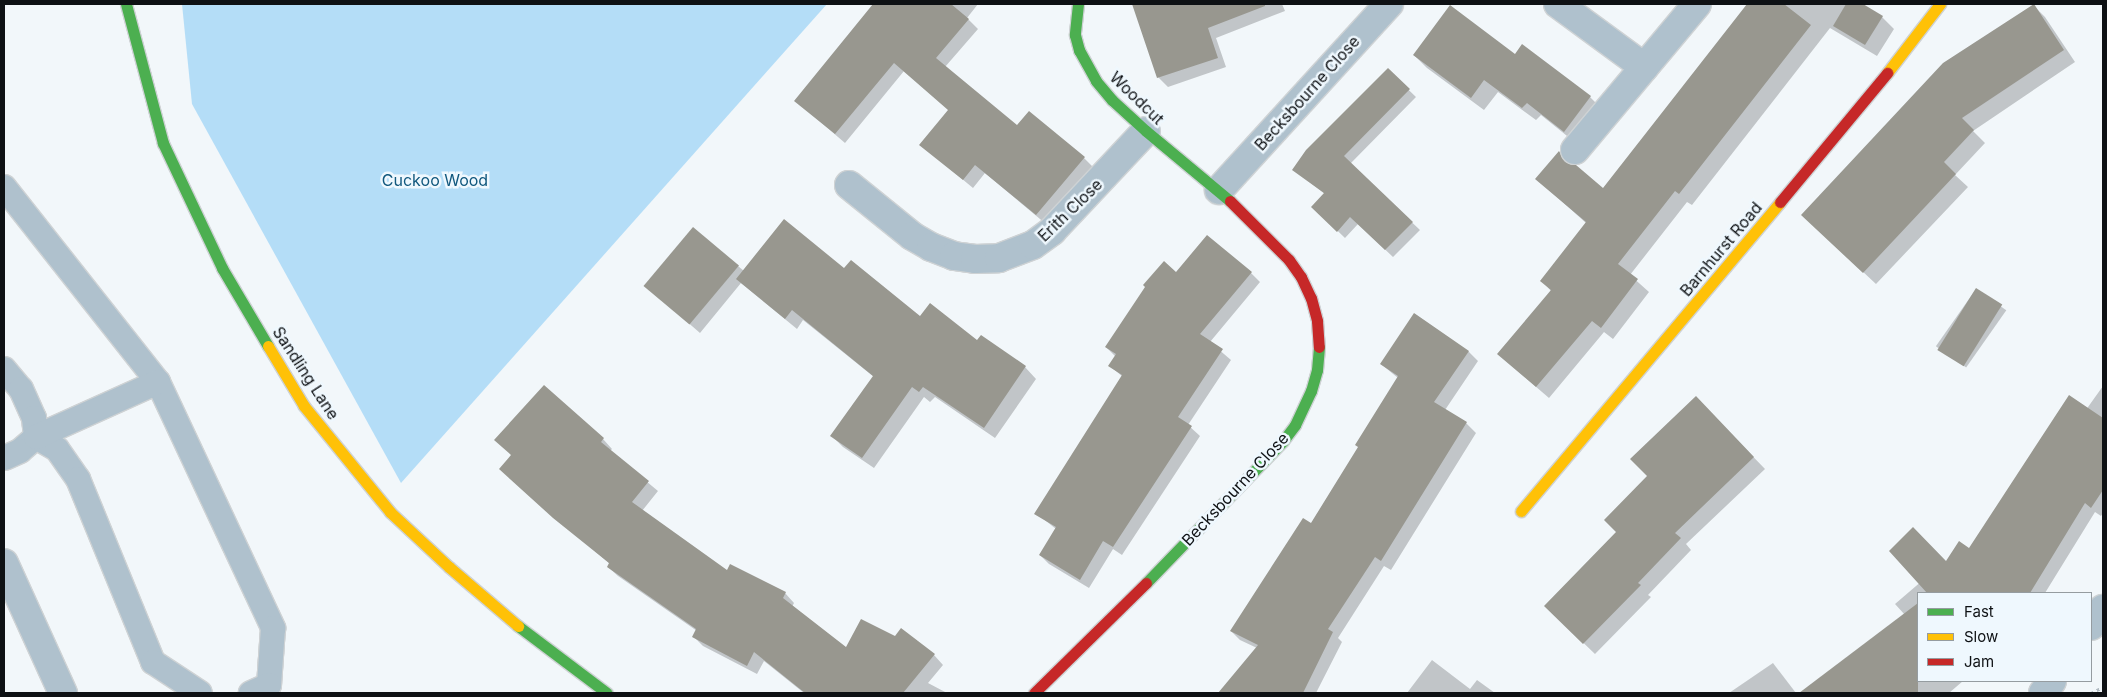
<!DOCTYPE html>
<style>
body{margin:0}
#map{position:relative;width:2107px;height:697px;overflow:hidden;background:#f2f7fa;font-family:Inter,sans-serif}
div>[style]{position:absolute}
.forest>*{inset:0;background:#b4ddf7}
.shadow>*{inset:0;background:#0003;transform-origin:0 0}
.building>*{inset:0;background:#98978f;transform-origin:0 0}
.path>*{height:3px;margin-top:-1.5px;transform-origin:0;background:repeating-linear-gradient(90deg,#b1bbc2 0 2.5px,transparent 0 6.5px)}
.roads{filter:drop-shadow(1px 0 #ced2d4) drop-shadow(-1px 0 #ced2d4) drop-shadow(0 1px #ced2d4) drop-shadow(0 -1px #ced2d4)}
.lane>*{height:24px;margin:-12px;padding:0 12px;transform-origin:12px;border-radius:12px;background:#afc1cd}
.street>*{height:28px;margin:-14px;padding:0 14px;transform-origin:14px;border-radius:14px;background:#afc1cd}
.fast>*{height:11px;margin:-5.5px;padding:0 5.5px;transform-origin:5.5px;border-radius:5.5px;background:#4caf50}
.slow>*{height:11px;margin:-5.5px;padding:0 5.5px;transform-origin:5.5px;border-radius:5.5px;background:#ffc107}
.jam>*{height:11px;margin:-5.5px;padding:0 5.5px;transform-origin:5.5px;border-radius:5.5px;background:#c62828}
span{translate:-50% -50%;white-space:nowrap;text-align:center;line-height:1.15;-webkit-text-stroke:5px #eff8fe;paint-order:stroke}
.street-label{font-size:16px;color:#0e1114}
.park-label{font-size:16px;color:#11587e}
.frame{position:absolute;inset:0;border:5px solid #0e1114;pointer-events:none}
.legend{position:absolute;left:1917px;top:592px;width:175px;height:90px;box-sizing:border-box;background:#eff8fe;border:1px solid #959ca0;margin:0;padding:6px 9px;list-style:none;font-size:15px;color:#0e1114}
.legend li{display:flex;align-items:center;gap:10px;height:25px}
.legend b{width:25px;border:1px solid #959ca0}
</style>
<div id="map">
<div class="forest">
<div style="clip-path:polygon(182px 4px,827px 4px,401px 483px,192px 104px)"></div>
</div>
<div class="shadow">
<div style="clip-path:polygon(897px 4px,978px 4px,967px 18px,978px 29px,945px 67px,1018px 127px,1084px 158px,1093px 167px,1046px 224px,985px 173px,973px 188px,921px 145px,950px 110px,904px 71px,845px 143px,796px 101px,864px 42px)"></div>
<div style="clip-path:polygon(1153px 4px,1282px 4px,1285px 11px,1216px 38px,1226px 67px,1168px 87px,1158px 77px,1135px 10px)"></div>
<div style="clip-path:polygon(1748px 4px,1866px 4px,1864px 6px,1882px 17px,1894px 29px,1877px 56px,1830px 28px,1692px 205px,1687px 202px,1630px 275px,1649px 292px,1613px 339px,1604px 332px,1549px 398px,1498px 354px,1551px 291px,1542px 281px,1586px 223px,1537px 179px,1559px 153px,1603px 189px)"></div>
<div style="clip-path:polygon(2033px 5px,2045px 17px,2075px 62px,1973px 131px,1985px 143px,1955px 175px,1968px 187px,1876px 284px,1815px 227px)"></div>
<div style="clip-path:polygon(1414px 55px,1515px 55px,1590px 97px,1603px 110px,1577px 144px,1541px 115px,1536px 120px,1498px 92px,1484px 110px,1427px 68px)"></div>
<div style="clip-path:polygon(1388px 70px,1416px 97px,1350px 164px,1420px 230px,1393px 257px,1358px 224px,1345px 238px,1313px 207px,1325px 194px,1294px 170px)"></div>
<div style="clip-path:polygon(738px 266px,744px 271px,844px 269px,920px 318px,978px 342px,981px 337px,1025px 367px,1036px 379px,995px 438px,935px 397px,930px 402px,924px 397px,874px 468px,843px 447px,832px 436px,874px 377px,803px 320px,797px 329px,741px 283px,700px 333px,646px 286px)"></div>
<div style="clip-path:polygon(1251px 273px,1260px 282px,1210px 342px,1231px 360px,1188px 425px,1200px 436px,1122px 555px,1113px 549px,1089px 588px,1049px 564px,1040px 555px,1056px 529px,1036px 513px,1123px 377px,1110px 366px,1116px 357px,1106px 347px,1176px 274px)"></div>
<div style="left:1976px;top:289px;width:37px;height:70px;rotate:35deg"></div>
<div style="clip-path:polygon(1415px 314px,1469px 352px,1478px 361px,1445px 410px,1466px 423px,1476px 433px,1391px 570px,1384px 566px,1338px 638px,1342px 642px,1316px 693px,1219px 693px,1257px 648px,1240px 640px,1231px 631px,1311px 524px,1359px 447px,1398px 378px,1381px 364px)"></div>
<div style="clip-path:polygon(2103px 386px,2103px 513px,2101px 516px,2095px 512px,2045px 593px,1990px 593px,1966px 578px)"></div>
<div style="clip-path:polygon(1707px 409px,1765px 469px,1686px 544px,1691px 550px,1648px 595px,1651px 597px,1595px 654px,1545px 606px,1618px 532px)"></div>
<div style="clip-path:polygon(603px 439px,612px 449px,610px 451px,658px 491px,642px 511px,727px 572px,785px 593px,794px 603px,792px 607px,846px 649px,934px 655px,943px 665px,928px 683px,947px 693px,804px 693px,764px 661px,757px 674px,703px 646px,694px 637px,697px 631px,618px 576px,608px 567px,610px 564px,510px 478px)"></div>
<div style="clip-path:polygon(1923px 580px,1936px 593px,1918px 593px,1918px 681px,1963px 681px,1949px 693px,1801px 693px,1905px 615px,1895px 604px)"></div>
<div style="clip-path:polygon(1432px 660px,1470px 689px,1477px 680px,1495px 693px,1407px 693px)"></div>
<div style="clip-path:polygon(1773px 663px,1796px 693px,1729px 693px)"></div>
</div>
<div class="building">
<div style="clip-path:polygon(873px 4px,951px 4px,969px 19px,936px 58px,1017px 125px,1029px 111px,1085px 157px,1036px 215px,975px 165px,963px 180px,919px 145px,948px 110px,894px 63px,835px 134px,794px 101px)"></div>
<div style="clip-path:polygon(1132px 4px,1265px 4px,1265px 6px,1208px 28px,1218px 58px,1157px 78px)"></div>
<div style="clip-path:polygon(1747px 4px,1784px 4px,1811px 25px,1679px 194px,1675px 191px,1618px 264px,1638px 279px,1601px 328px,1592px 321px,1536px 387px,1497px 354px,1551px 290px,1540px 281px,1586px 222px,1535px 179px,1559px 151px,1565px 162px,1576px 165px,1603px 188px)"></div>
<div style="clip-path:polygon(1846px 4px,1863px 4px,1883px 16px,1865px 45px,1833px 26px)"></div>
<div style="clip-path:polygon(2034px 4px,2064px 50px,1962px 118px,1974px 130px,1944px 162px,1956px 174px,1863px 273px,1801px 215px,1943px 63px)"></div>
<div style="clip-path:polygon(1450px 5px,1515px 54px,1522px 44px,1591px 96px,1564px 132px,1527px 103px,1522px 108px,1484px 80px,1471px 98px,1413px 55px)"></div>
<div style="clip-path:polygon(1388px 68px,1410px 89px,1344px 156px,1413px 222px,1385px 250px,1350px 217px,1337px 232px,1311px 207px,1324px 193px,1292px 170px,1306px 150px)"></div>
<div style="clip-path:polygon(784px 219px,844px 268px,851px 260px,920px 316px,930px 303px,977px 340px,981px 335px,1026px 366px,984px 428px,923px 387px,919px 392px,912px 387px,862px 458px,830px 436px,873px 376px,792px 310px,785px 319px,736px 279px)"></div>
<div style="left:693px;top:227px;width:60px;height:77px;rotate:40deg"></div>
<div style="clip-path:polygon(1207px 235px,1252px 272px,1200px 334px,1223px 349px,1178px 417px,1192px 426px,1113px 547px,1103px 541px,1080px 580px,1039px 555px,1056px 527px,1034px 514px,1122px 375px,1108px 366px,1116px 354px,1105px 347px,1145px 287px,1143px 285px,1164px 261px,1176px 272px)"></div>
<div style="left:1976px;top:288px;width:31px;height:73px;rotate:32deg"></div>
<div style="clip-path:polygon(1414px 313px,1469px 351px,1434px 402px,1467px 422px,1381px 561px,1375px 557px,1328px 629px,1333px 632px,1303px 693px,1218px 693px,1258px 645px,1230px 631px,1303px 518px,1311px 523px,1358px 447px,1355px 445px,1398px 376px,1380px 364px)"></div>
<div style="clip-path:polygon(544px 385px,604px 438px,601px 442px,649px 481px,632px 502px,727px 570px,730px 564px,786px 592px,783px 598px,846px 647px,861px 619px,895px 636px,901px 628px,935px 654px,903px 693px,805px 693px,754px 652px,747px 666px,692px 637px,696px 629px,607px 567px,609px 563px,553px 518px,499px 469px,511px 455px,494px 440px)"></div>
<div style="clip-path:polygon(2069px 395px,2103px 418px,2103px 490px,2091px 508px,2085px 503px,2030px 593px,1927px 593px,1889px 551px,1913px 527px,1946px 561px,1959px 541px,1969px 548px)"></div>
<div style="clip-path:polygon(1696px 396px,1754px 457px,1675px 533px,1681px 538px,1638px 583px,1641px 585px,1583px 644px,1544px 606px,1616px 532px,1604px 520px,1647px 476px,1630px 459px)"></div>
<div style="clip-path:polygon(1918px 603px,1918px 693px,1799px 693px)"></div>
</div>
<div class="path">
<div style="left:2091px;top:693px;width:13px;rotate:-27deg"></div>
</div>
<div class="roads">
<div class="lane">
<div style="left:4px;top:187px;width:248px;rotate:51.7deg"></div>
<div style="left:158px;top:382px;width:272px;rotate:64.9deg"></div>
<div style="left:273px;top:628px;width:57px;rotate:94deg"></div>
<div style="left:269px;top:685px;width:20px;rotate:156deg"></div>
<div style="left:4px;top:369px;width:26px;rotate:50deg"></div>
<div style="left:21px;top:389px;width:32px;rotate:66deg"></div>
<div style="left:34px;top:418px;width:19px;rotate:84deg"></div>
<div style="left:36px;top:437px;width:21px;rotate:139deg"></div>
<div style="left:20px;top:451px;width:17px;rotate:156deg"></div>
<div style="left:36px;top:437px;width:24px;rotate:30deg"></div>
<div style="left:57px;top:449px;width:37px;rotate:55deg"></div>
<div style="left:78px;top:479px;width:198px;rotate:67.7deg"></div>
<div style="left:153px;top:662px;width:56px;rotate:33.4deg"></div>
<div style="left:36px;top:437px;width:134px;rotate:-24.3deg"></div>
</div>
<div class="street">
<div style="left:1558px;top:4px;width:107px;rotate:36.2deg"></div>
<div style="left:1575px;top:150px;width:190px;rotate:-50.1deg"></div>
<div style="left:849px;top:185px;width:81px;rotate:39deg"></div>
<div style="left:912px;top:236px;width:22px;rotate:30deg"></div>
<div style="left:931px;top:247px;width:25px;rotate:21deg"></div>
<div style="left:954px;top:256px;width:21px;rotate:8deg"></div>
<div style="left:975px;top:259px;width:24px;rotate:-2deg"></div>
<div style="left:999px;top:258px;width:36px;rotate:-21deg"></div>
<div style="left:1033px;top:245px;width:24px;rotate:-36deg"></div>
<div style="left:1052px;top:231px;width:137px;rotate:-46.8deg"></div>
<div style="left:1219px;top:190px;width:252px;rotate:-47.6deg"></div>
<div style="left:4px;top:563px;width:143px;rotate:65.6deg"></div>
<div style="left:2091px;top:626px;width:21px;rotate:-55deg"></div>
<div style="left:2043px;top:693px;width:15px;rotate:-53deg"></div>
</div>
<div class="fast">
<div style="left:126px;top:4px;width:144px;rotate:75.1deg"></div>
<div style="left:163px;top:143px;width:138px;rotate:64.7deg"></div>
<div style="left:222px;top:268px;width:91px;rotate:59.5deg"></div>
<div style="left:1078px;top:4px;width:31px;rotate:96deg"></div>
<div style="left:1075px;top:35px;width:16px;rotate:75deg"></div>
<div style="left:1079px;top:50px;width:35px;rotate:61deg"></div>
<div style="left:1096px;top:81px;width:25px;rotate:50deg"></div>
<div style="left:1112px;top:100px;width:46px;rotate:42.4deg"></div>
<div style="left:1146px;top:131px;width:109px;rotate:39.8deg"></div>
<div style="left:1146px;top:583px;width:197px;rotate:-46deg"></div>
<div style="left:1283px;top:441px;width:20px;rotate:-53deg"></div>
<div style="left:1295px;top:425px;width:38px;rotate:-65deg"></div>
<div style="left:1311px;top:391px;width:22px;rotate:-74deg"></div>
<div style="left:1317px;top:370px;width:23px;rotate:-85deg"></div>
<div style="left:518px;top:626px;width:111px;rotate:37deg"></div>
</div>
<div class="slow">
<div style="left:1887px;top:73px;width:87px;rotate:-52.5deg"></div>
<div style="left:268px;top:346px;width:70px;rotate:59deg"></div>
<div style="left:304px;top:406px;width:136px;rotate:50.9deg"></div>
<div style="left:390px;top:512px;width:81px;rotate:43deg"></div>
<div style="left:449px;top:567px;width:91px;rotate:40.5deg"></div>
<div style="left:1521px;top:511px;width:403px;rotate:-50deg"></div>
</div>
<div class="jam">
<div style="left:1230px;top:201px;width:83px;rotate:45deg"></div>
<div style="left:1289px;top:260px;width:21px;rotate:55deg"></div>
<div style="left:1301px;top:277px;width:23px;rotate:65deg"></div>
<div style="left:1311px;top:298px;width:24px;rotate:75deg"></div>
<div style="left:1317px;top:321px;width:26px;rotate:86deg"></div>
<div style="left:1780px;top:202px;width:168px;rotate:-50.3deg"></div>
<div style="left:1034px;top:693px;width:157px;rotate:-44.5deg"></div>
</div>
</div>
<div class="street-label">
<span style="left:1307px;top:93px;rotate:-48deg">Becksbourne Close</span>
<span style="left:1137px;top:98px;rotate:44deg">Woodcut</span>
<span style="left:1070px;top:210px;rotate:-44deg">Erith Close</span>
<span style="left:1721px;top:249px;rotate:-50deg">Barnhurst Road</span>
<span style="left:306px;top:373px;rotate:57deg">Sandling Lane</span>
<span style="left:1235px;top:489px;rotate:-47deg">Becksbourne Close</span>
</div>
<div class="park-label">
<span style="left:435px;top:180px">Cuckoo Wood</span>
</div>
<div class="frame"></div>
<ul class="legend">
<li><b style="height:6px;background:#4caf50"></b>Fast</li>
<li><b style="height:6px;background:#ffc107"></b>Slow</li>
<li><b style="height:6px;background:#c62828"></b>Jam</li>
</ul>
</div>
